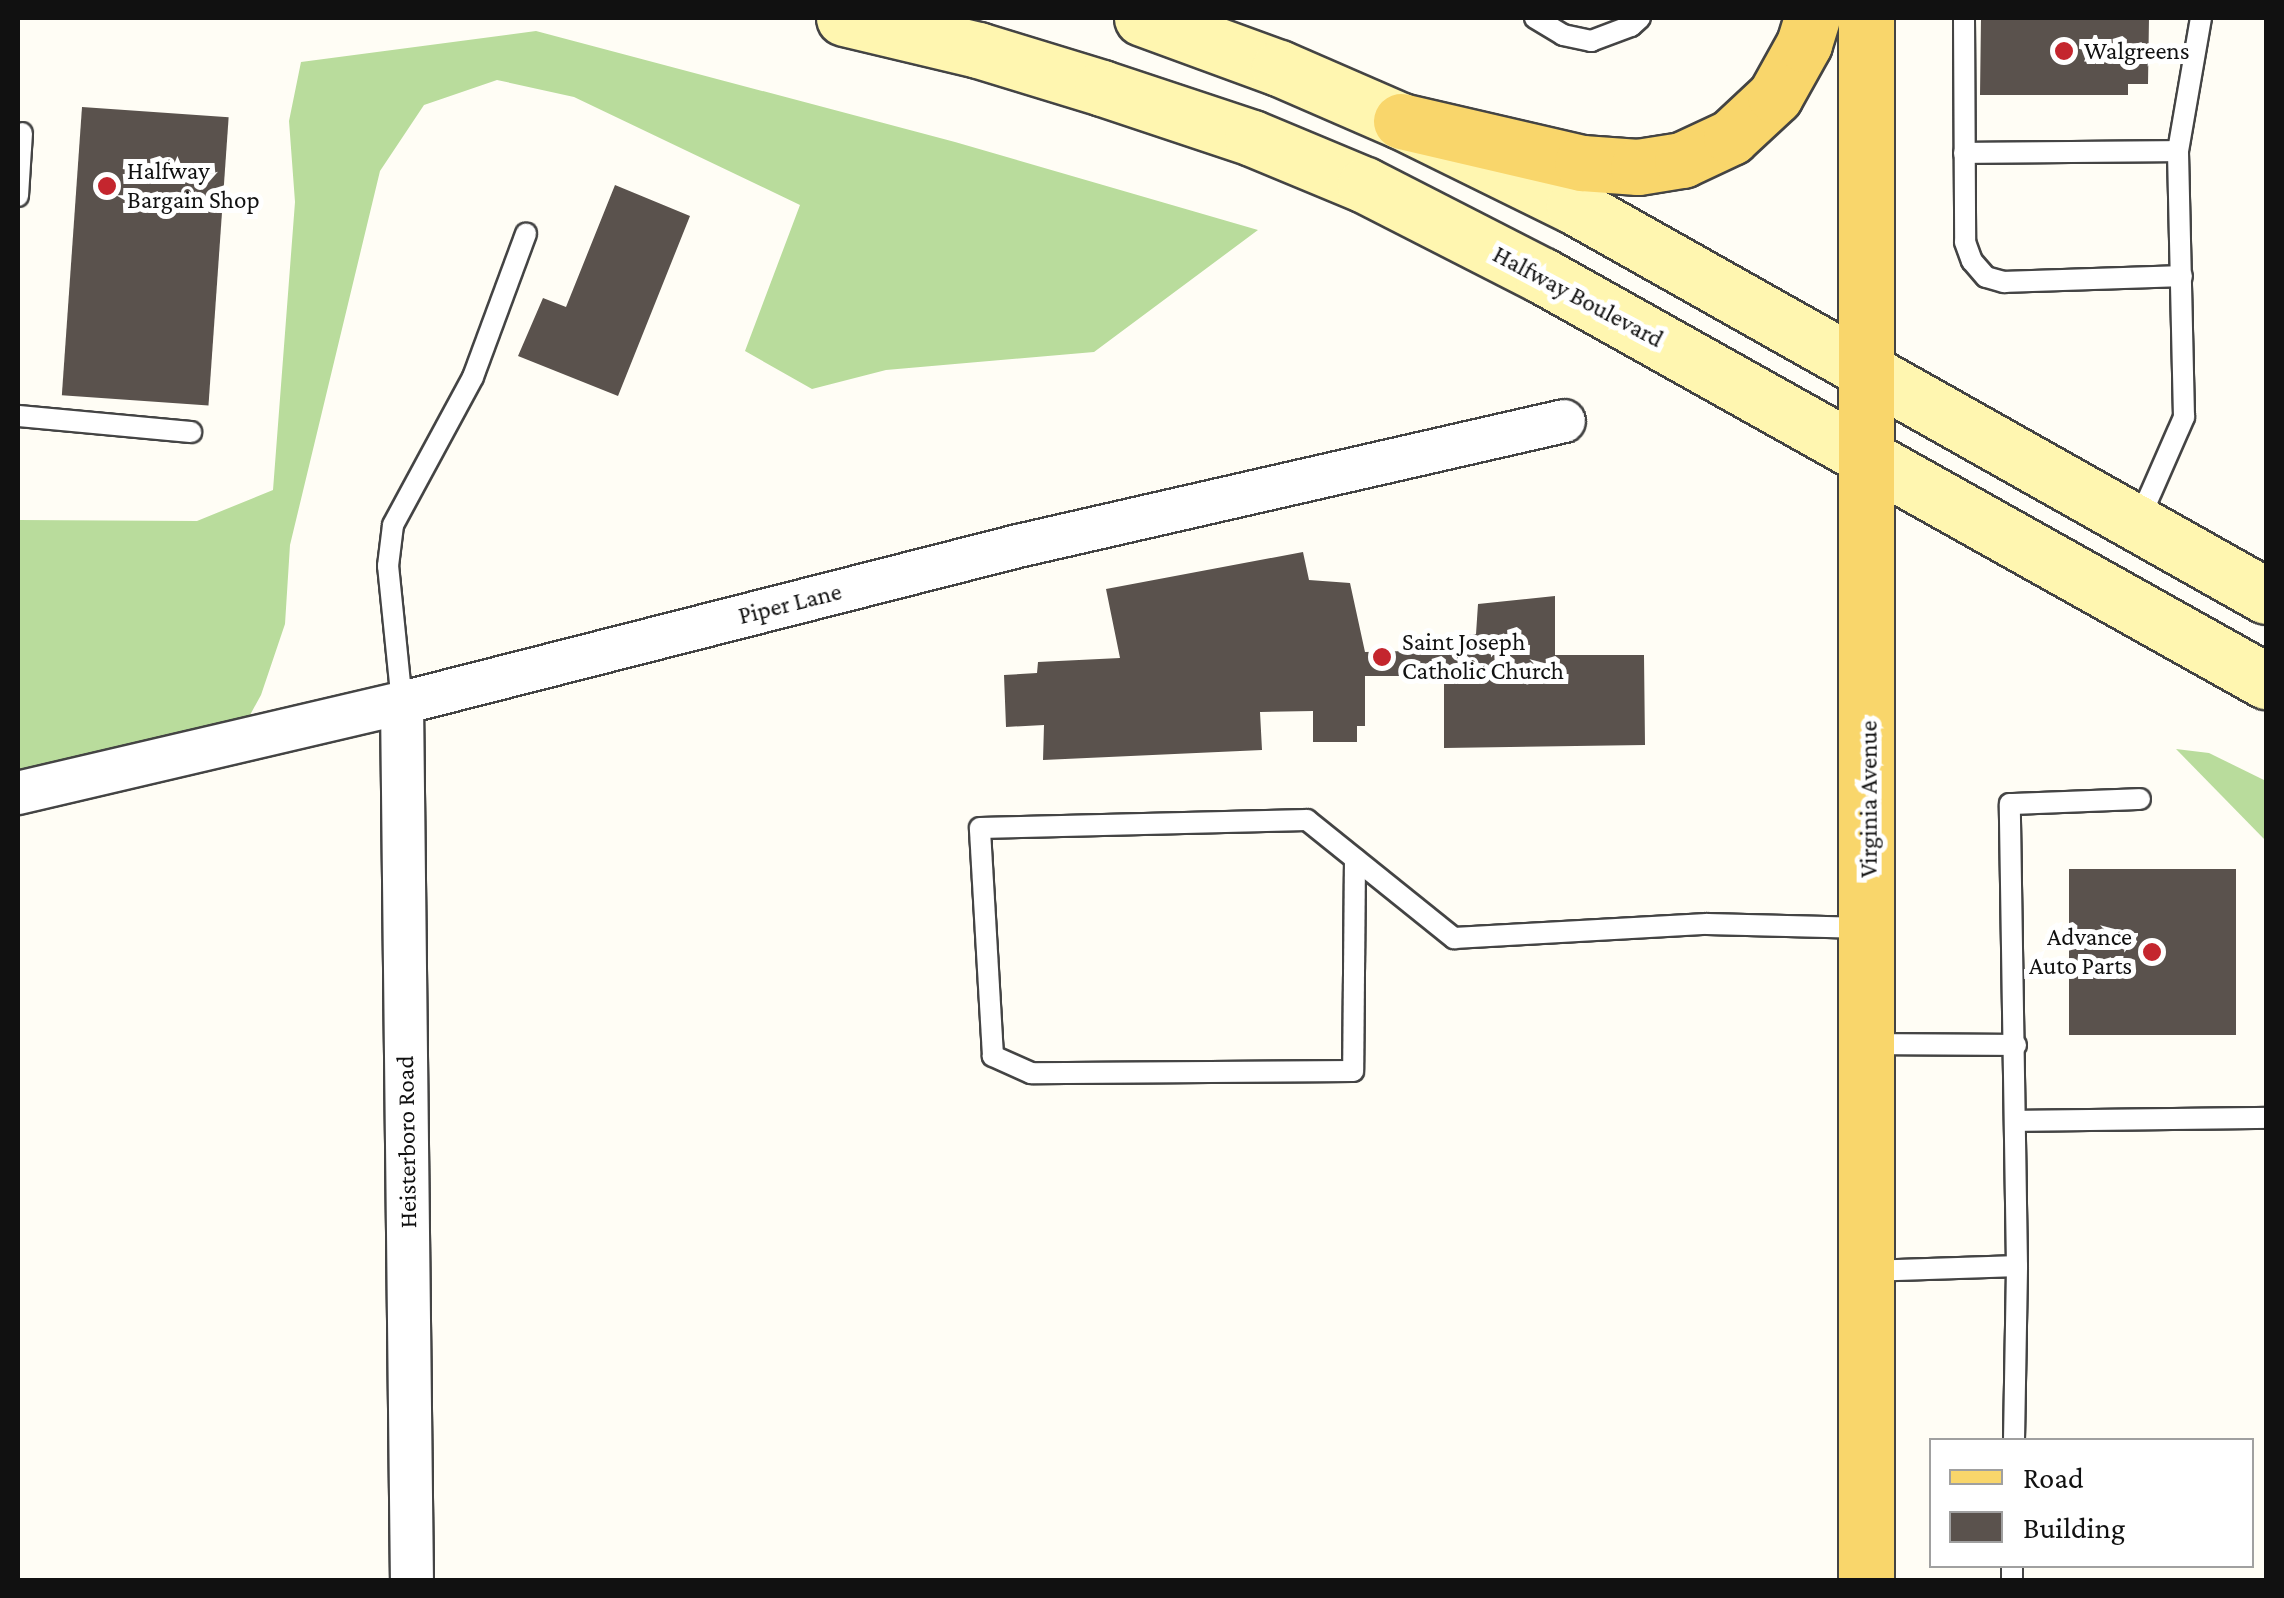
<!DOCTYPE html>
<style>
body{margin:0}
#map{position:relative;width:2284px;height:1598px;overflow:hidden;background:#fffdf5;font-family:"Crimson Pro",serif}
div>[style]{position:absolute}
.forest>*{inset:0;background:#b9dc9c}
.building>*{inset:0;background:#5a524d;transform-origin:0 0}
.roads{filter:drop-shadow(2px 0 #444) drop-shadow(-2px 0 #444) drop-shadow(0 2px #444) drop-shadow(0 -2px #444)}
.lane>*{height:20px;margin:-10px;padding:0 10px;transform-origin:10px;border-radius:10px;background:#fff}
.street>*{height:42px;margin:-21px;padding:0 21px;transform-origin:21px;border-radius:21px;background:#fff}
.secondary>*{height:55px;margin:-27.5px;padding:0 27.5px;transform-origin:27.5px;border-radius:27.5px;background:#fff6b0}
.primary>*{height:55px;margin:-27.5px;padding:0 27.5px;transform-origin:27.5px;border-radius:27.5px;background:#f9d66b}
.dots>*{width:28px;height:28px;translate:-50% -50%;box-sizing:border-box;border:5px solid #fff;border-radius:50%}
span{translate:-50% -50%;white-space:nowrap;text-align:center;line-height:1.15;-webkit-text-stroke:10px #fff;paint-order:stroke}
.poi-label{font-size:25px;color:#111}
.left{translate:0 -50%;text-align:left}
.right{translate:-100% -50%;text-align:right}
.street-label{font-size:25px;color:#111}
.frame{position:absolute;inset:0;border:20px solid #111;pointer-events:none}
.legend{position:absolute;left:1929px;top:1438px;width:325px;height:130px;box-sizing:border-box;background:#fff;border:2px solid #a0a0a0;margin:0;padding:12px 18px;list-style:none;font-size:30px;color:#111}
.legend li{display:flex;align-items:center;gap:20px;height:50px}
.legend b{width:50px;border:2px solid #a0a0a0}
</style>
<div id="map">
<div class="forest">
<div style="clip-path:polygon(536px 31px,955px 142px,1258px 230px,1094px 352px,886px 370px,812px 389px,745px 351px,800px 205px,574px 97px,497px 80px,424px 105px,380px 171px,290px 545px,285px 624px,261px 695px,244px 726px,18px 789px,18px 520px,197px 521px,273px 490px,295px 202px,289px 121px,301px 62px)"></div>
<div style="clip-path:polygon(2176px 749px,2209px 753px,2266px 781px,2266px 841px)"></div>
</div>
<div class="building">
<div style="clip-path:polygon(1981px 18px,2149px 18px,2148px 84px,2128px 84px,2128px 95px,1980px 95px)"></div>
<div style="left:82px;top:107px;width:147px;height:289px;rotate:4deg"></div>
<div style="clip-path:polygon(615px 185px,690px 216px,618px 396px,518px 356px,543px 298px,566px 307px)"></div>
<div style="clip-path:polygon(1303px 552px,1309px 580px,1350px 583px,1365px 652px,1448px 650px,1450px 635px,1476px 634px,1478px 604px,1555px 596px,1555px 655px,1644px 655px,1645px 745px,1444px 748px,1444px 676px,1365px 676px,1365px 726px,1357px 726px,1357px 742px,1313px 742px,1313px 711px,1260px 712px,1262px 750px,1043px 760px,1044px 725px,1006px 727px,1004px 675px,1037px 673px,1038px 662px,1120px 658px,1106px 589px)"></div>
<div style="left:2069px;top:869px;width:167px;height:166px"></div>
</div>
<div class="roads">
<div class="lane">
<div style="left:1535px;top:18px;width:33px;rotate:31deg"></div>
<div style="left:1563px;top:35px;width:29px;rotate:12deg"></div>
<div style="left:1591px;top:41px;width:43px;rotate:-20.6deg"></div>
<div style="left:1631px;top:26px;width:12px;rotate:-42deg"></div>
<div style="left:1964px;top:18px;width:224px;rotate:89.7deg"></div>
<div style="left:1965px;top:242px;width:20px;rotate:70deg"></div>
<div style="left:1972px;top:261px;width:21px;rotate:49deg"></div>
<div style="left:1986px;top:277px;width:19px;rotate:16deg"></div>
<div style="left:2004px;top:282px;width:178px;rotate:-1.9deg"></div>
<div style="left:1964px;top:153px;width:214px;rotate:-0.5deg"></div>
<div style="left:18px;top:196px;width:63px;rotate:-86.4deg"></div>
<div style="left:18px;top:416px;width:174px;rotate:5.3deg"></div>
<div style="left:2138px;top:522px;width:115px;rotate:-66.3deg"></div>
<div style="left:2184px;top:417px;width:266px;rotate:-91.3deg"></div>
<div style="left:2178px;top:151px;width:135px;rotate:-80.2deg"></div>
<div style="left:402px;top:703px;width:138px;rotate:-95.8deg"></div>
<div style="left:388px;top:566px;width:41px;rotate:-83deg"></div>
<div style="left:393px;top:525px;width:168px;rotate:-61.6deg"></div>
<div style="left:473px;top:377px;width:153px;rotate:-69.7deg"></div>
<div style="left:1355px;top:859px;width:212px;rotate:90.5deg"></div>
<div style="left:1353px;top:1071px;width:322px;rotate:179.6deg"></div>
<div style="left:1031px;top:1073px;width:42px;rotate:-155.9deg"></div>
<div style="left:993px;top:1056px;width:228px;rotate:-93.3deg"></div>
<div style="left:980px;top:828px;width:327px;rotate:-1.4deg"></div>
<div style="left:1307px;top:820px;width:189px;rotate:38.8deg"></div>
<div style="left:1454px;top:938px;width:253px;rotate:-3.2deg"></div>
<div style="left:1707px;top:924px;width:159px;rotate:1.4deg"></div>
<div style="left:1868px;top:1044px;width:148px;rotate:0.4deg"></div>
<div style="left:2017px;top:1121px;width:249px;rotate:-0.7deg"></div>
<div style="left:1869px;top:1271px;width:148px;rotate:-1.9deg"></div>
<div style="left:2017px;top:1266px;width:462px;rotate:-90.9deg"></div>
<div style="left:2010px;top:804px;width:130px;rotate:-2.2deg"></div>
<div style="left:2014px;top:1440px;width:174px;rotate:-89deg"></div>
<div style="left:2012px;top:1580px;width:14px;rotate:-90deg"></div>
</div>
<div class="street">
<div style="left:402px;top:703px;width:877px;rotate:89.35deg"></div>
<div style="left:18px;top:793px;width:394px;rotate:-13.2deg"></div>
<div style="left:402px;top:703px;width:636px;rotate:-14.3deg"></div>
<div style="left:1018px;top:546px;width:560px;rotate:-12.89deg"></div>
</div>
<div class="secondary">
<div style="left:844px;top:18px;width:138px;rotate:13.4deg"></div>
<div style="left:978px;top:50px;width:130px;rotate:17deg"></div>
<div style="left:1102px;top:88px;width:158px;rotate:18.4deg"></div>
<div style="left:1252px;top:138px;width:122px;rotate:22.6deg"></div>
<div style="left:1365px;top:185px;width:200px;rotate:27.1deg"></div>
<div style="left:1543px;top:276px;width:829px;rotate:29.26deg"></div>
<div style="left:1142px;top:18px;width:146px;rotate:20.1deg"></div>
<div style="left:1279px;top:68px;width:133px;rotate:23.5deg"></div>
<div style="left:1401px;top:121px;width:193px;rotate:26.2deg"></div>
<div style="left:1574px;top:206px;width:794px;rotate:29.4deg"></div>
</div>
<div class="primary">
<div style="left:1866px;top:18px;width:1562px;rotate:90deg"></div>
<div style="left:1401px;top:121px;width:186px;rotate:13.1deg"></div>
<div style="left:1582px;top:163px;width:56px;rotate:4.1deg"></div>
<div style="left:1638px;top:167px;width:45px;rotate:-9deg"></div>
<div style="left:1682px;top:160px;width:54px;rotate:-25.1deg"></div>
<div style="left:1731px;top:137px;width:60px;rotate:-43deg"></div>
<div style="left:1775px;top:96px;width:60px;rotate:-60.9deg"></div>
<div style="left:1804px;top:44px;width:27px;rotate:-73deg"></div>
</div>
</div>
<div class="dots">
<div style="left:2064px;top:51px;background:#c4262e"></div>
<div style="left:107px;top:186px;background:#c4262e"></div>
<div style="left:1382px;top:657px;background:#c4262e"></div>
<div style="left:2152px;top:952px;background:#c4262e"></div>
</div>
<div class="poi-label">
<span class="left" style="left:2084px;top:51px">Walgreens</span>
<span class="left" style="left:127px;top:186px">Halfway<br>Bargain Shop</span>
<span class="left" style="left:1402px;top:657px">Saint Joseph<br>Catholic Church</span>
<span class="right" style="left:2132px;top:952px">Advance<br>Auto Parts</span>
</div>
<div class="street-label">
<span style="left:1578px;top:297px;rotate:28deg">Halfway Boulevard</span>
<span style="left:790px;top:604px;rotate:-14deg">Piper Lane</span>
<span style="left:1869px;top:799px;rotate:-90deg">Virginia Avenue</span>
<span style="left:407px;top:1142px;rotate:-91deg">Heisterboro Road</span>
</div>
<div class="frame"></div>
<ul class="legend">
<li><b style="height:12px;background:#f9d66b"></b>Road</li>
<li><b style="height:28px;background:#5a524d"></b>Building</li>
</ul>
</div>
